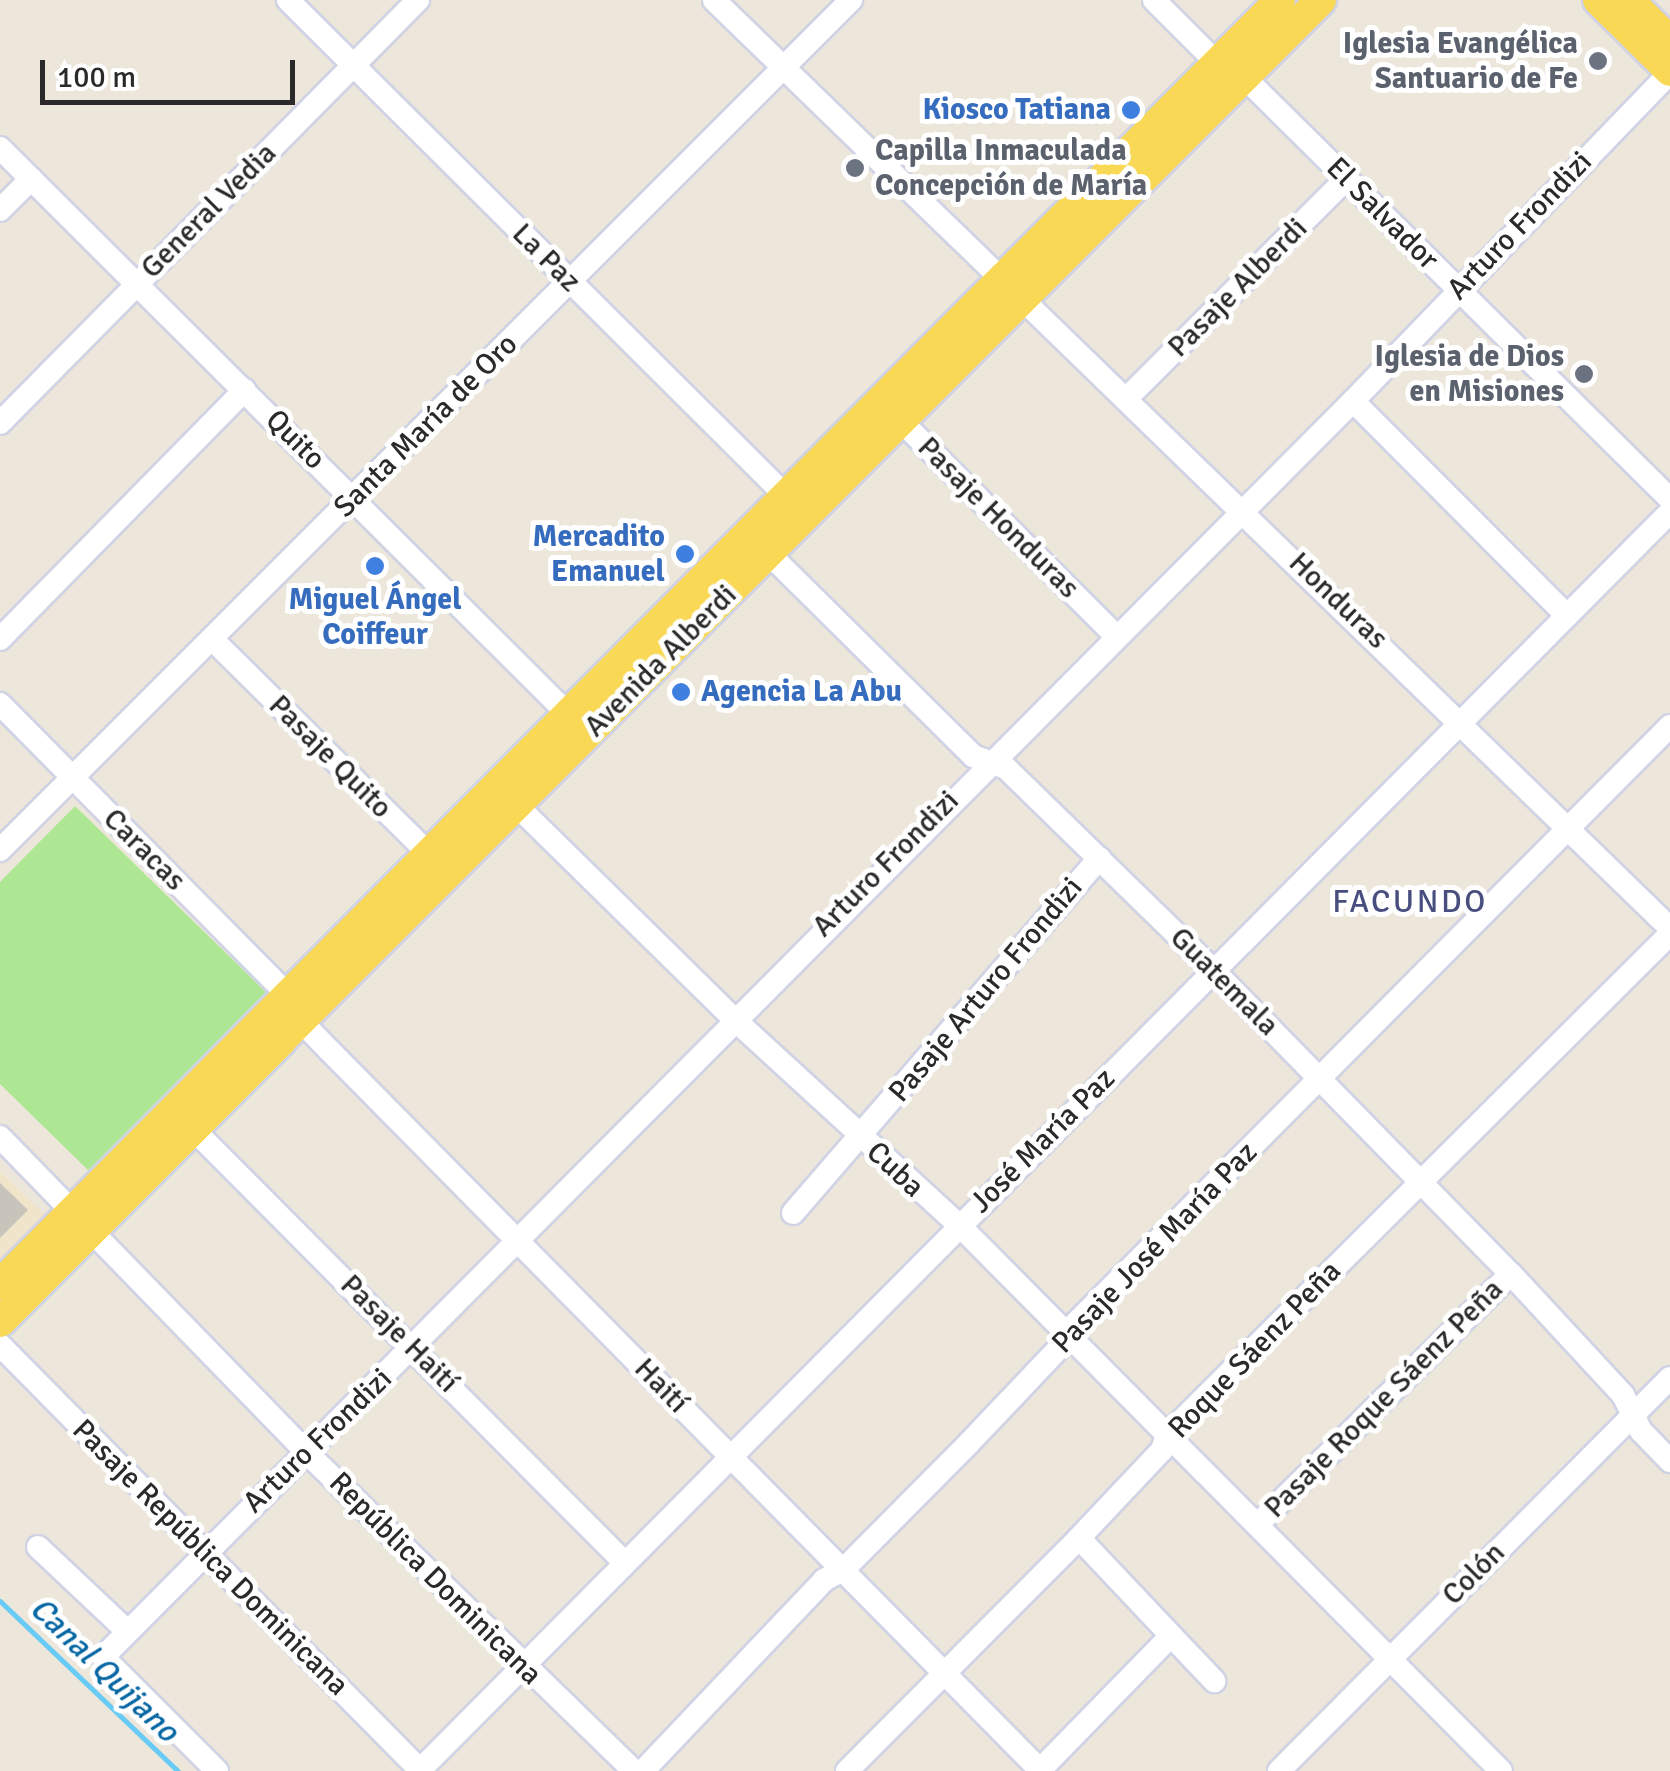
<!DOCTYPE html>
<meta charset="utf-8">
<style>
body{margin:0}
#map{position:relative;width:1670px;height:1771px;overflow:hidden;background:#ede6db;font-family:Signika,sans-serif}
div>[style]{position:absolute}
.education>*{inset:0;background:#f0e5ca}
.green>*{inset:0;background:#aee794}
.stream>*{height:5px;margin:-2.5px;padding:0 2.5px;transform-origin:2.5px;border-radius:2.5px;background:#68cbf5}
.building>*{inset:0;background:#c8c3bb}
.roads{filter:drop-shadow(2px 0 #d0d3e4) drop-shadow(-2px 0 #d0d3e4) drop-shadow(0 2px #d0d3e4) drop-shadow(0 -2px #d0d3e4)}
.minor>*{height:22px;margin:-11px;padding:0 11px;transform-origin:11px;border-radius:11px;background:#fff}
.major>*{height:30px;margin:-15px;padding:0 15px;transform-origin:15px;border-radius:15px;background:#f8d855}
.dots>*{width:28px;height:28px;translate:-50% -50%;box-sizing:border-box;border:5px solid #fff;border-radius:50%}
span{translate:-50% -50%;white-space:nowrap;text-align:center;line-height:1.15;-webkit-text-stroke:10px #fff;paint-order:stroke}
.worship-label{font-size:30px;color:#5b616d;font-weight:700}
.right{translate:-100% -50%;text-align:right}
.left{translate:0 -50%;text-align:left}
.shop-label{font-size:30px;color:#366cbe;font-weight:700}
.street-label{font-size:30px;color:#2a2a2a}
.neighbourhood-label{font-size:32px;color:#484f7e;letter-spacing:2.5px}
.water-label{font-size:32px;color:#0667a3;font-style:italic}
.scale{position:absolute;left:40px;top:60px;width:255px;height:45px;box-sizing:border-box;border:5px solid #2a2a2a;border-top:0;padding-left:12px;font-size:30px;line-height:35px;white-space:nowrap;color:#2a2a2a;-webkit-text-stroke:8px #fff;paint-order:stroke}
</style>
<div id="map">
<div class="education">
<div style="clip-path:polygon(0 1171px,45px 1215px,0 1260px)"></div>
</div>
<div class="green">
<div style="clip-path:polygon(75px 806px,266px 992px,89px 1171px,0 1084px,0 882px)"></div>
</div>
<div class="stream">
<div style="left:0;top:1601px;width:246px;rotate:43.7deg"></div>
</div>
<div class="building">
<div style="clip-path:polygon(0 1183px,28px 1210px,0 1238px)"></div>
</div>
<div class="roads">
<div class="minor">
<div style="left:288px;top:0;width:717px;rotate:44.89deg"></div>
<div style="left:714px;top:0;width:1332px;rotate:44.15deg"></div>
<div style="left:1154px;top:0;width:89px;rotate:45deg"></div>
<div style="left:1217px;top:63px;width:30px;rotate:27deg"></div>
<div style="left:1244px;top:77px;width:600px;rotate:44.73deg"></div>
<div style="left:0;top:148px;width:816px;rotate:44.9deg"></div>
<div style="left:0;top:210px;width:44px;rotate:-45deg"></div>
<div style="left:1129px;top:396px;width:307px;rotate:-45deg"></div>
<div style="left:1353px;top:401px;width:303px;rotate:45.1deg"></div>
<div style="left:890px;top:410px;width:318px;rotate:45deg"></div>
<div style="left:0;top:423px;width:595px;rotate:-45.34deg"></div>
<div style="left:757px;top:542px;width:304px;rotate:44.7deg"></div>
<div style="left:973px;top:756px;width:35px;rotate:20deg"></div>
<div style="left:1006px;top:768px;width:286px;rotate:44.3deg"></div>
<div style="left:1211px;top:968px;width:429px;rotate:45.6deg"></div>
<div style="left:1511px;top:1274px;width:165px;rotate:47.2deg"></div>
<div style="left:1623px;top:1395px;width:40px;rotate:63.4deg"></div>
<div style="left:1641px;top:1431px;width:42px;rotate:46deg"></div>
<div style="left:0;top:639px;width:349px;rotate:-45.5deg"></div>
<div style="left:213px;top:640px;width:317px;rotate:44.7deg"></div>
<div style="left:0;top:704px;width:409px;rotate:45.3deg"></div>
<div style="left:288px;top:995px;width:29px;rotate:63deg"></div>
<div style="left:301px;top:1021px;width:40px;rotate:46deg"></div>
<div style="left:329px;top:1050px;width:1013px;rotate:45.36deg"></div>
<div style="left:506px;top:795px;width:320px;rotate:44.5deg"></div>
<div style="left:734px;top:1019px;width:305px;rotate:42.5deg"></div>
<div style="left:959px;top:1225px;width:769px;rotate:45.21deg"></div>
<div style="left:0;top:850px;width:1203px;rotate:-44.97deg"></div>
<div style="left:183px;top:1119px;width:622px;rotate:45.13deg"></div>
<div style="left:0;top:1137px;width:439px;rotate:45.8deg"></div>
<div style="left:306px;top:1452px;width:458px;rotate:44.2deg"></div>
<div style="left:793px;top:1213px;width:469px;rotate:-49.2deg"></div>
<div style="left:0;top:1345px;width:599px;rotate:45.34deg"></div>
<div style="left:1257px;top:1525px;width:357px;rotate:-44.7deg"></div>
<div style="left:1079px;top:1538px;width:197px;rotate:46.6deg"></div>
<div style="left:38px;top:1547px;width:122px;rotate:43.3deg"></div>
<div style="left:1040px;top:1770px;width:186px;rotate:-45.7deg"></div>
<div style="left:217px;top:1771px;width:161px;rotate:-135deg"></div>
<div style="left:103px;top:1657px;width:1772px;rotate:-45.14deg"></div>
<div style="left:1353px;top:401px;width:456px;rotate:-46deg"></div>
<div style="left:419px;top:1771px;width:1775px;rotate:-45.18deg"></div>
<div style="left:643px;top:1771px;width:263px;rotate:-46.5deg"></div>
<div style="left:824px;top:1580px;width:21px;rotate:-28deg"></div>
<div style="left:843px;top:1570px;width:179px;rotate:-45.2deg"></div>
<div style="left:969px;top:1443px;width:134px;rotate:-46.5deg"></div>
<div style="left:1061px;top:1346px;width:15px;rotate:-67deg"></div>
<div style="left:1067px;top:1332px;width:855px;rotate:-45.14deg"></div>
<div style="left:847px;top:1771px;width:329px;rotate:-45.1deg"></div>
<div style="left:1079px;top:1538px;width:121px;rotate:-46.7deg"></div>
<div style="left:1162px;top:1450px;width:16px;rotate:-72deg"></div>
<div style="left:1167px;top:1435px;width:710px;rotate:-44.89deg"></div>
<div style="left:1279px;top:1771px;width:554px;rotate:-45.15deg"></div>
</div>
<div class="major">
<div style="left:1598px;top:0;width:101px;rotate:44.6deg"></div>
<div style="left:1629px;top:0;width:58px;rotate:45deg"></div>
<div style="left:0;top:1284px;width:1813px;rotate:-45.09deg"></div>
<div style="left:0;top:1322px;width:1869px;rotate:-45.02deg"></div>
</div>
</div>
<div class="dots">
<div style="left:1598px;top:61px;background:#6b7280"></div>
<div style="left:1131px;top:110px;background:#3f7fe0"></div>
<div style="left:855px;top:168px;background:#6b7280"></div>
<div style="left:1584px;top:374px;background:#6b7280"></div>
<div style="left:685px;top:554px;background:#3f7fe0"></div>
<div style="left:375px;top:566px;background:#3f7fe0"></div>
<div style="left:681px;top:692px;background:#3f7fe0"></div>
</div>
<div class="worship-label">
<span class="right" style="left:1578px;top:61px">Iglesia Evangélica<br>Santuario de Fe</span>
<span class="left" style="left:875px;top:168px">Capilla Inmaculada<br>Concepción de María</span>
<span class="right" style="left:1564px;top:374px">Iglesia de Dios<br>en Misiones</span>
</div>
<div class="shop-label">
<span class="right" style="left:1111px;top:110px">Kiosco Tatiana</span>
<span class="right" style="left:665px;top:554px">Mercadito<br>Emanuel</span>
<span style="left:375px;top:617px">Miguel Ángel<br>Coiffeur</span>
<span class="left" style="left:701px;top:692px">Agencia La Abu</span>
</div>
<div class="street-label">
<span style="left:209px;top:211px;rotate:-45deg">General Vedia</span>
<span style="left:1382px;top:214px;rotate:45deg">El Salvador</span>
<span style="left:1520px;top:226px;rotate:-46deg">Arturo Frondizi</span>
<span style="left:546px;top:258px;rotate:45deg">La Paz</span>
<span style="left:1238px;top:288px;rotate:-45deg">Pasaje Alberdi</span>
<span style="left:426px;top:426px;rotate:-45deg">Santa María de Oro</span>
<span style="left:295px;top:440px;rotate:45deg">Quito</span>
<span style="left:998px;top:518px;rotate:45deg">Pasaje Honduras</span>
<span style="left:1338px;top:601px;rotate:44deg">Honduras</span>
<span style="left:661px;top:661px;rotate:-45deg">Avenida Alberdi</span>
<span style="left:330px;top:757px;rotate:45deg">Pasaje Quito</span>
<span style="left:144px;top:850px;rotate:45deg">Caracas</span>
<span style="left:886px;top:864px;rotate:-45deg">Arturo Frondizi</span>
<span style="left:1224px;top:982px;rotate:45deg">Guatemala</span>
<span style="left:986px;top:990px;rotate:-50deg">Pasaje Arturo Frondizi</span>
<span style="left:1043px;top:1141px;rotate:-45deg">José María Paz</span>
<span style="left:895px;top:1170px;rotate:43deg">Cuba</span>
<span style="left:1155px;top:1248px;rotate:-46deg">Pasaje José María Paz</span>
<span style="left:399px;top:1334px;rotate:45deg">Pasaje Haití</span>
<span style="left:1255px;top:1350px;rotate:-46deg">Roque Sáenz Peña</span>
<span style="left:661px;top:1386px;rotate:46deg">Haití</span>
<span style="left:1384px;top:1399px;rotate:-45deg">Pasaje Roque Sáenz Peña</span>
<span style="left:318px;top:1441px;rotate:-44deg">Arturo Frondizi</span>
<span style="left:210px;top:1558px;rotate:45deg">Pasaje República Dominicana</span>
<span style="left:1474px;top:1574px;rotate:-45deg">Colón</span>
<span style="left:435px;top:1579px;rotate:45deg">República Dominicana</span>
</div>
<div class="neighbourhood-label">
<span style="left:1410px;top:902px">FACUNDO</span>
</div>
<div class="water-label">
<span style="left:104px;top:1670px;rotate:44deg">Canal Quijano</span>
</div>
<div class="scale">100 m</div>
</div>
